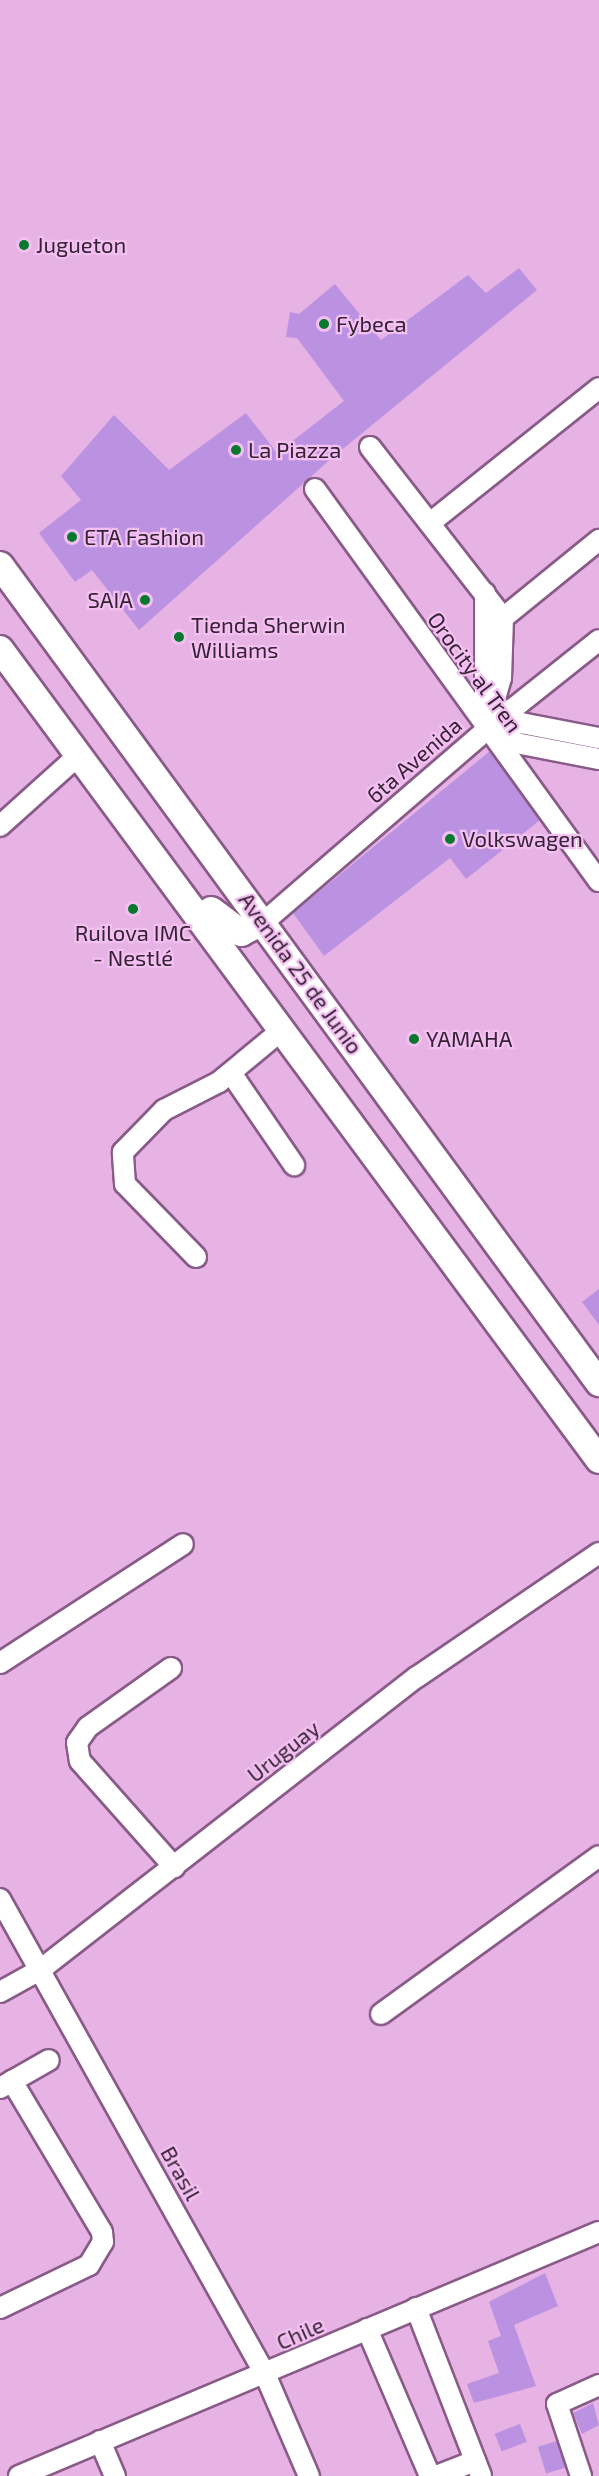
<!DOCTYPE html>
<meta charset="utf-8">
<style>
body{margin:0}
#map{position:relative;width:599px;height:2476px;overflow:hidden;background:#e6b3e4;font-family:"Exo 2",sans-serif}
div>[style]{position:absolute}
.building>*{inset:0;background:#bb91e1;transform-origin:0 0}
.roads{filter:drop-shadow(2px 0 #895b88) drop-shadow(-2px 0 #895b88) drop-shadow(0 2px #895b88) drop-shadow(0 -2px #895b88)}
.minor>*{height:20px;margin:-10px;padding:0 10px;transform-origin:10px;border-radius:10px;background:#fff}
.major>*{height:26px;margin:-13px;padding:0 13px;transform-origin:13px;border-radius:13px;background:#fff}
.dots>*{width:16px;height:16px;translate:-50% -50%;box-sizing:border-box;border:3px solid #f3c0f1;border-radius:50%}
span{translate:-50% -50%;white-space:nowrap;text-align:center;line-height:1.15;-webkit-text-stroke:4.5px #f3c0f1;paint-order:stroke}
.poi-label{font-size:22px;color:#362235}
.left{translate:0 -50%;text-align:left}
.right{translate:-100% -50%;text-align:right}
.street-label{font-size:22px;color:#362235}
</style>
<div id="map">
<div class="building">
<div style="clip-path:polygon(519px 268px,537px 290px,333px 457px,139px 630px,92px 570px,75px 582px,39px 533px,81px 500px,61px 476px,114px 415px,169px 470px,246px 413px,277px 453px,344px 401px,297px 338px,286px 337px,290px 312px,299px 314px,335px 284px,381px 340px,468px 275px,486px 293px)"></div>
<div style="clip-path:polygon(490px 751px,540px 820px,466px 879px,450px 858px,324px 956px,293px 913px)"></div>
<div style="clip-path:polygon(599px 1289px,599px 1325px,582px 1302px)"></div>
<div style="clip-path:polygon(545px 2273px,558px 2306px,514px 2325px,536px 2386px,474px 2403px,467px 2384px,499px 2373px,488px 2341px,501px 2336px,489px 2302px)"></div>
<div style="clip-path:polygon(593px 2403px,599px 2425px,582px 2434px,573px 2413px)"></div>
<div style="left:520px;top:2424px;width:19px;height:27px;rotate:69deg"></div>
<div style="left:557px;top:2441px;width:28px;height:20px;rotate:73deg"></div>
</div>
<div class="roads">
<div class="minor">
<div style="left:370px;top:447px;width:217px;rotate:52.1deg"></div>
<div style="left:503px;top:618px;width:60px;rotate:91.9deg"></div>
<div style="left:501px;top:678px;width:54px;rotate:106.1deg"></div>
<div style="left:315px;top:489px;width:484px;rotate:54.1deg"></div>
<div style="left:430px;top:523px;width:216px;rotate:-38.6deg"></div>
<div style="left:485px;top:593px;width:122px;rotate:90deg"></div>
<div style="left:503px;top:618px;width:124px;rotate:-39.1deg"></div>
<div style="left:488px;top:729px;width:34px;rotate:-10deg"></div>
<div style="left:521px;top:723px;width:78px;rotate:11deg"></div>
<div style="left:488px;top:731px;width:30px;rotate:23deg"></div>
<div style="left:516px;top:743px;width:85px;rotate:10.9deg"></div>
<div style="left:0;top:826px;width:108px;rotate:-42deg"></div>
<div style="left:265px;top:921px;width:292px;rotate:-40.8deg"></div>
<div style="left:486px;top:730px;width:144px;rotate:-38.5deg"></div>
<div style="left:231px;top:1073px;width:112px;rotate:55.6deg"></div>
<div style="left:196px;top:1257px;width:102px;rotate:-134.2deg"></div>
<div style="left:125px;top:1184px;width:32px;rotate:-94deg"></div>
<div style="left:123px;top:1152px;width:59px;rotate:-45.7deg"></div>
<div style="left:164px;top:1110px;width:62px;rotate:-27deg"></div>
<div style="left:219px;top:1082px;width:83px;rotate:-39.6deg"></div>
<div style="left:0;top:1663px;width:218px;rotate:-33deg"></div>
<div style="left:171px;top:1668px;width:102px;rotate:144.6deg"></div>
<div style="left:88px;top:1727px;width:19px;rotate:125deg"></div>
<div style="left:77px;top:1743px;width:18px;rotate:81deg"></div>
<div style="left:80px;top:1761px;width:142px;rotate:48.4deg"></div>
<div style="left:0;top:1899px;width:544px;rotate:60.84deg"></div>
<div style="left:265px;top:2374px;width:111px;rotate:66.7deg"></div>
<div style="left:0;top:1992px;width:46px;rotate:-28.8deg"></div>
<div style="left:40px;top:1970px;width:477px;rotate:-37.9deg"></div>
<div style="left:417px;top:1677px;width:220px;rotate:-34.3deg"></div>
<div style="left:381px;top:2014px;width:269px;rotate:-35.9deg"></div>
<div style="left:0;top:2088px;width:56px;rotate:-29.7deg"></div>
<div style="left:0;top:2308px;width:99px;rotate:-25.8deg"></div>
<div style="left:89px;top:2265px;width:27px;rotate:-59deg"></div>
<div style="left:103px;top:2242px;width:10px;rotate:-96deg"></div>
<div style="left:102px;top:2232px;width:176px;rotate:-120.8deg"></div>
<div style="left:416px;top:2308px;width:180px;rotate:68.8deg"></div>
<div style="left:367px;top:2329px;width:160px;rotate:66.8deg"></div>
<div style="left:100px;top:2441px;width:38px;rotate:67deg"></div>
<div style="left:19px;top:2476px;width:629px;rotate:-22.82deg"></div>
<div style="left:436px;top:2476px;width:42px;rotate:-21deg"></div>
<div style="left:581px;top:2476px;width:76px;rotate:-108.4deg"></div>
<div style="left:557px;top:2404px;width:46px;rotate:-24.3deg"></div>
</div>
<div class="major">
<div style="left:0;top:565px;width:1014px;rotate:53.79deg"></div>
<div style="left:0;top:649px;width:1008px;rotate:53.55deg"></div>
<div style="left:211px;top:910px;width:38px;rotate:37deg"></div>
<div style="left:241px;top:933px;width:27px;rotate:-27deg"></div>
</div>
</div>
<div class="dots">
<div style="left:24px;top:245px;background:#07782d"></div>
<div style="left:324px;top:324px;background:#07782d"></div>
<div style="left:236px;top:450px;background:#07782d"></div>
<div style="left:72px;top:537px;background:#07782d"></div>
<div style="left:145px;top:600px;background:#07782d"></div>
<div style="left:179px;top:637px;background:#07782d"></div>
<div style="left:450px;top:839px;background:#07782d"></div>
<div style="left:133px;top:909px;background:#07782d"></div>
<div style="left:414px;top:1039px;background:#07782d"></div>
</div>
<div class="poi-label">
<span class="left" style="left:36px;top:245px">Jugueton</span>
<span class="left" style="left:336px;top:324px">Fybeca</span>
<span class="left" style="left:248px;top:450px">La Piazza</span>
<span class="left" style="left:84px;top:537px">ETA Fashion</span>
<span class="right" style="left:133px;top:600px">SAIA</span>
<span class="left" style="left:191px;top:637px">Tienda Sherwin<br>Williams</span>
<span class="left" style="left:462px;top:839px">Volkswagen</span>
<span style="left:133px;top:945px">Ruilova IMC<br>- Nestlé</span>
<span class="left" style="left:426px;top:1039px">YAMAHA</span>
</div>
<div class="street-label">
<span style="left:475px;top:672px;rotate:54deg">Orocity al Tren</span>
<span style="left:414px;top:760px;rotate:-41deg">6ta Avenida</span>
<span style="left:301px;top:973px;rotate:54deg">Avenida 25 de Junio</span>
<span style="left:283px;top:1751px;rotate:-38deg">Uruguay</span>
<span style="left:181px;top:2173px;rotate:61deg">Brasil</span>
<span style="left:300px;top:2333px;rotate:-24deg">Chile</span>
</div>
</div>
